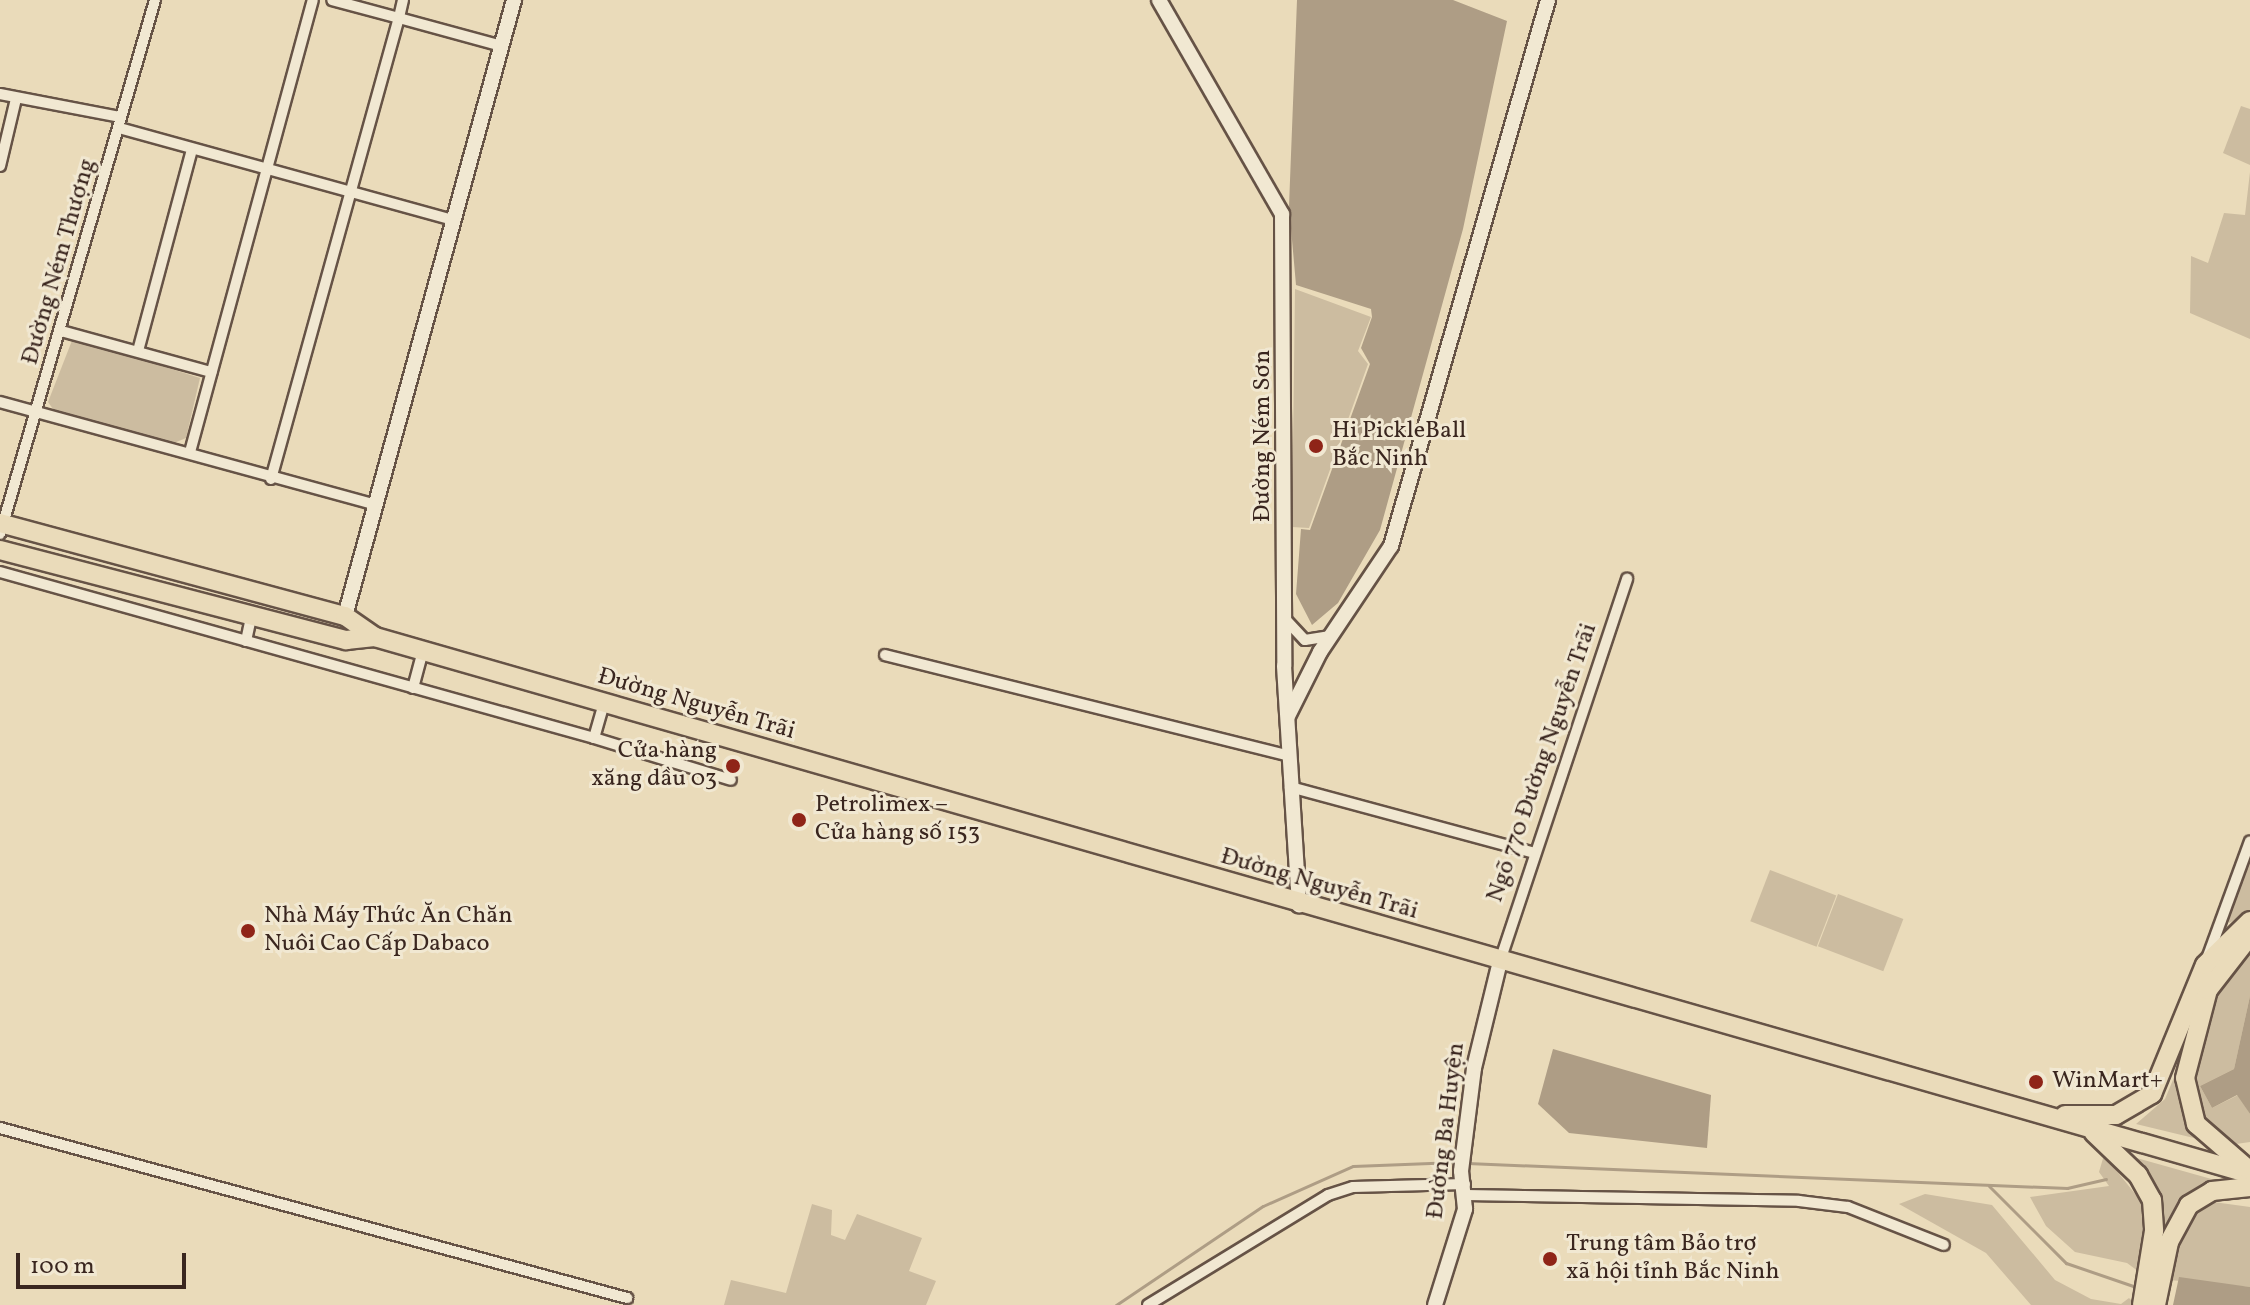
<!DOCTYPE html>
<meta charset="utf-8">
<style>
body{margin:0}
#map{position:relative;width:2250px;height:1305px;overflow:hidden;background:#eadbba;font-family:Vollkorn,serif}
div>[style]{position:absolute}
.green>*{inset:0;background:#ccbca0;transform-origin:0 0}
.water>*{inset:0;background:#ae9d85}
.stream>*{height:3px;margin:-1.5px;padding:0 1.5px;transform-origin:1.5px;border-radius:1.5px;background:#ae9d85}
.roads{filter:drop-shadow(2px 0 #665346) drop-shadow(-2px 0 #665346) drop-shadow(0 2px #665346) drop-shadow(0 -2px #665346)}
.street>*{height:10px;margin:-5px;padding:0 5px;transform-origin:5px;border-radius:5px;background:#f1e8d2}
.secondary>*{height:14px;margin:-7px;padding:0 7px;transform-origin:7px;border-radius:7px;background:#f1e8d2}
.highway>*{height:18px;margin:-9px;padding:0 9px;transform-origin:9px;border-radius:9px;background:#eadbba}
.dots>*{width:22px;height:22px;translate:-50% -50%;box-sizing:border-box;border:4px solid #f1e8d2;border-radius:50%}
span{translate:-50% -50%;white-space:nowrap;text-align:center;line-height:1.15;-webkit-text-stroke:6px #f1e8d2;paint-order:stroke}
.street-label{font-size:24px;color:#3a261f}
.poi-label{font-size:24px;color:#3a261f}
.left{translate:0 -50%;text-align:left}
.right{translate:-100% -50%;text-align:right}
.scale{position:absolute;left:16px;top:1253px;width:170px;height:36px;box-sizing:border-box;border:4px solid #3a261f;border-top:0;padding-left:10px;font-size:24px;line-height:28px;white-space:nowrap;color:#3a261f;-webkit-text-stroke:6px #f1e8d2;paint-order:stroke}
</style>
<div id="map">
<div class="green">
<div style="clip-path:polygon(2241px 106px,2250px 109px,2250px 165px,2223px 153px)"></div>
<div style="clip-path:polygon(2250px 172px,2250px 339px,2190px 313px,2191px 256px,2208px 263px,2224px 213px,2245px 215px)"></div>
<div style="clip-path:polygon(1295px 289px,1371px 317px,1358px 351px,1368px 364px,1309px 528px,1292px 527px)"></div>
<div style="clip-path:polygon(73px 338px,200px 378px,186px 438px,174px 443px,53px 409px,48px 402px)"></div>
<div style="clip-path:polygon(2250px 855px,2250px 912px,2229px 923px,2227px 920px)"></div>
<div style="left:1770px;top:870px;width:71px;height:55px;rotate:21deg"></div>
<div style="left:1838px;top:894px;width:70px;height:56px;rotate:21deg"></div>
<div style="clip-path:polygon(2250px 943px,2250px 996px,2234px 1069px,2200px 1086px,2212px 1108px,2238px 1095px,2250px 1114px,2250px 1142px,2229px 1145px,2197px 1113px,2193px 1076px,2214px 992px)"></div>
<div style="clip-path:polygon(2180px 1063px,2182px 1108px,2198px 1139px,2136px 1124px,2165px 1099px)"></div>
<div style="clip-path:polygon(2104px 1155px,2144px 1205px,2142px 1274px,2127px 1263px,2075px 1252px,2046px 1226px,2030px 1197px,2109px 1186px,2099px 1172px)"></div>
<div style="clip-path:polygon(2126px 1155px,2215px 1180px,2178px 1206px,2164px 1239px)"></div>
<div style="clip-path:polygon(1925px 1194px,1992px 1205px,2055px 1280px,2091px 1299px,2121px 1304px,2129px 1298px,2136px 1305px,2031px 1305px,1986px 1253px,1899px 1204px)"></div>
<div style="clip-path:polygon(2206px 1201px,2250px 1207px,2250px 1287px,2169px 1280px,2188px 1217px)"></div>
<div style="clip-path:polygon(812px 1204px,832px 1210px,831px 1235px,845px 1240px,857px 1214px,922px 1238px,909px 1271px,936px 1281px,926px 1305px,724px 1305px,731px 1280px,786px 1293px)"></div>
</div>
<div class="water">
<div style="clip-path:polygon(1297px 0,1453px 0,1507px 21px,1463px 229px,1380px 530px,1338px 603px,1312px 625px,1296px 594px,1301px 529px,1310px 530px,1370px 364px,1361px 348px,1372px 317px,1371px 309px,1296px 285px,1289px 206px)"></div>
<div style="clip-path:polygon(2250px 996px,2250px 1114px,2237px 1095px,2212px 1108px,2200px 1086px,2234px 1069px)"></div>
<div style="clip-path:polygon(1553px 1049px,1711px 1095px,1707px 1148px,1569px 1133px,1538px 1104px)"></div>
<div style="clip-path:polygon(2179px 1277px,2250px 1287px,2250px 1305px,2173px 1305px)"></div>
</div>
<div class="stream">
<div style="left:1467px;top:1163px;width:601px;rotate:2.39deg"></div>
<div style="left:2067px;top:1188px;width:40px;rotate:-13deg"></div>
<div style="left:1989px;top:1186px;width:109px;rotate:45deg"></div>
<div style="left:2066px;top:1263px;width:74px;rotate:18.9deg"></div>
<div style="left:1116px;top:1305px;width:177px;rotate:-34deg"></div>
<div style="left:1263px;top:1206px;width:98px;rotate:-24deg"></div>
<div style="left:1353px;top:1166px;width:103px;rotate:-2.2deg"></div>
</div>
<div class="roads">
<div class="street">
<div style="left:403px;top:0;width:18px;rotate:103deg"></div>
<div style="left:399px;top:18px;width:107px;rotate:15.2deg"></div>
<div style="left:0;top:94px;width:123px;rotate:10.8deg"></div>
<div style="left:119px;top:128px;width:347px;rotate:15.4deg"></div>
<div style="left:0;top:166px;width:69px;rotate:-76.6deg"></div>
<div style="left:61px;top:331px;width:156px;rotate:15.3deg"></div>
<div style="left:138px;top:351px;width:208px;rotate:-75deg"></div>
<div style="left:0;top:402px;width:390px;rotate:15.3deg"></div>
<div style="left:190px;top:452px;width:468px;rotate:-74.8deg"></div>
<div style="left:271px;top:479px;width:478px;rotate:-74.5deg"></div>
<div style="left:399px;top:18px;width:69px;rotate:-165deg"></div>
<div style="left:0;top:534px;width:556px;rotate:-73.81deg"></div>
<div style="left:0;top:572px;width:617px;rotate:15.61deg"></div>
<div style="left:594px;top:738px;width:36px;rotate:-74deg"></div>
<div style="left:1287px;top:621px;width:26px;rotate:47deg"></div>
<div style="left:1305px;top:640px;width:24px;rotate:-9deg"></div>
<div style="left:246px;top:641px;width:24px;rotate:-78deg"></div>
<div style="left:885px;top:655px;width:416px;rotate:14deg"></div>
<div style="left:413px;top:688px;width:39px;rotate:-75deg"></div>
<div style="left:594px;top:738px;width:143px;rotate:17deg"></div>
<div style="left:1290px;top:787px;width:250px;rotate:15.1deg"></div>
<div style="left:2208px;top:956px;width:122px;rotate:-69.9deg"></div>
<div style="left:1500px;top:961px;width:403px;rotate:-71.6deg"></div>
<div style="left:0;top:1128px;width:650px;rotate:15.17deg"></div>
<div style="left:1466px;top:1195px;width:333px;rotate:1deg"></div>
<div style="left:1799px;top:1201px;width:49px;rotate:7deg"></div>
<div style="left:1848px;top:1207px;width:103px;rotate:21.6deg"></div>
<div style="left:1148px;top:1305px;width:211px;rotate:-31.4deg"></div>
<div style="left:1328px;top:1195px;width:26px;rotate:-18deg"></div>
<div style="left:1353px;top:1187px;width:112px;rotate:-1.5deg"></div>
</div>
<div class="secondary">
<div style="left:1159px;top:0;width:247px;rotate:60.1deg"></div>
<div style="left:1282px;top:214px;width:452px;rotate:89.7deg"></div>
<div style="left:1284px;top:666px;width:240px;rotate:86.4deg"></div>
<div style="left:345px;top:616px;width:639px;rotate:-74.66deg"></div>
<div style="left:1288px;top:716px;width:72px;rotate:-63.4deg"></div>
<div style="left:1320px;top:652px;width:128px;rotate:-56.2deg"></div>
<div style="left:1391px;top:546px;width:568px;rotate:-73.96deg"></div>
<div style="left:1435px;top:1305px;width:101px;rotate:-72.6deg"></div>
<div style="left:1465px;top:1209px;width:38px;rotate:-96deg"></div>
<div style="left:1461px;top:1171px;width:104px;rotate:-82.8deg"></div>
<div style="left:1474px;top:1068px;width:110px;rotate:-76.3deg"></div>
</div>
<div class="highway">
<div style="left:0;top:523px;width:357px;rotate:15.1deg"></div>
<div style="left:345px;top:616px;width:37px;rotate:35deg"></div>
<div style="left:375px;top:637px;width:1950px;rotate:15.98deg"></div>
<div style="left:0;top:550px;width:358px;rotate:14.6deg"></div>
<div style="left:346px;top:640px;width:29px;rotate:-6deg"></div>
<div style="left:2065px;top:1115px;width:51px"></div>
<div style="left:2116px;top:1115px;width:42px;rotate:-30.3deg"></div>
<div style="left:2152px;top:1094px;width:139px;rotate:-67.7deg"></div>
<div style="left:2205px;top:965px;width:63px;rotate:-44.4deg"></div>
<div style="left:2094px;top:1133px;width:61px;rotate:43.7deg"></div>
<div style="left:2138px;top:1175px;width:29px;rotate:61deg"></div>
<div style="left:2152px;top:1200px;width:31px;rotate:86deg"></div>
<div style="left:2154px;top:1231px;width:75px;rotate:99.2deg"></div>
<div style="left:2248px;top:1169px;width:69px;rotate:-139.1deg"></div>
<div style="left:2196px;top:1124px;width:47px;rotate:-103.4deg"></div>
<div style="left:2185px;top:1078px;width:91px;rotate:-75.4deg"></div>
<div style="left:2208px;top:990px;width:68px;rotate:-52.1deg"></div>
<div style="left:2156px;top:1305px;width:64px;rotate:-78.3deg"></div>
<div style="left:2169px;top:1242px;width:42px;rotate:-61.6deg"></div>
<div style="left:2189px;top:1205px;width:27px;rotate:-31deg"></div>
<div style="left:2212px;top:1191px;width:38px;rotate:-6deg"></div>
</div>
</div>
<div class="dots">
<div style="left:1316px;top:446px;background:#8f2418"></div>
<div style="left:733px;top:766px;background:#8f2418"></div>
<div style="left:799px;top:820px;background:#8f2418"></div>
<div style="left:248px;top:931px;background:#8f2418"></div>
<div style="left:2036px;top:1082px;background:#8f2418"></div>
<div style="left:1550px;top:1259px;background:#8f2418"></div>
</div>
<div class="street-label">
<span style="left:60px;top:262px;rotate:-74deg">Đường Ném Thượng</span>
<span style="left:1264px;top:436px;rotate:-90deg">Đường Ném Sơn</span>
<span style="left:696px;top:705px;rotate:16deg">Đường Nguyễn Trãi</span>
<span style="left:1543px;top:763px;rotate:-71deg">Ngõ 770 Đường Nguyễn Trãi</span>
<span style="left:1319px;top:885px;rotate:16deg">Đường Nguyễn Trãi</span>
<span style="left:1447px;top:1131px;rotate:-83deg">Đường Ba Huyện</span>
</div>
<div class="poi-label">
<span class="left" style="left:1332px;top:446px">Hi PickleBall<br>Bắc Ninh</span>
<span class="right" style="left:717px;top:766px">Cửa hàng<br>xăng dầu 03</span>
<span class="left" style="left:815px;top:820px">Petrolimex –<br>Cửa hàng số 153</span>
<span class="left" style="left:264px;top:931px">Nhà Máy Thức Ăn Chăn<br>Nuôi Cao Cấp Dabaco</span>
<span class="left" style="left:2052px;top:1082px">WinMart+</span>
<span class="left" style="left:1566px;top:1259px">Trung tâm Bảo trợ<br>xã hội tỉnh Bắc Ninh</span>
</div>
<div class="scale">100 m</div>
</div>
